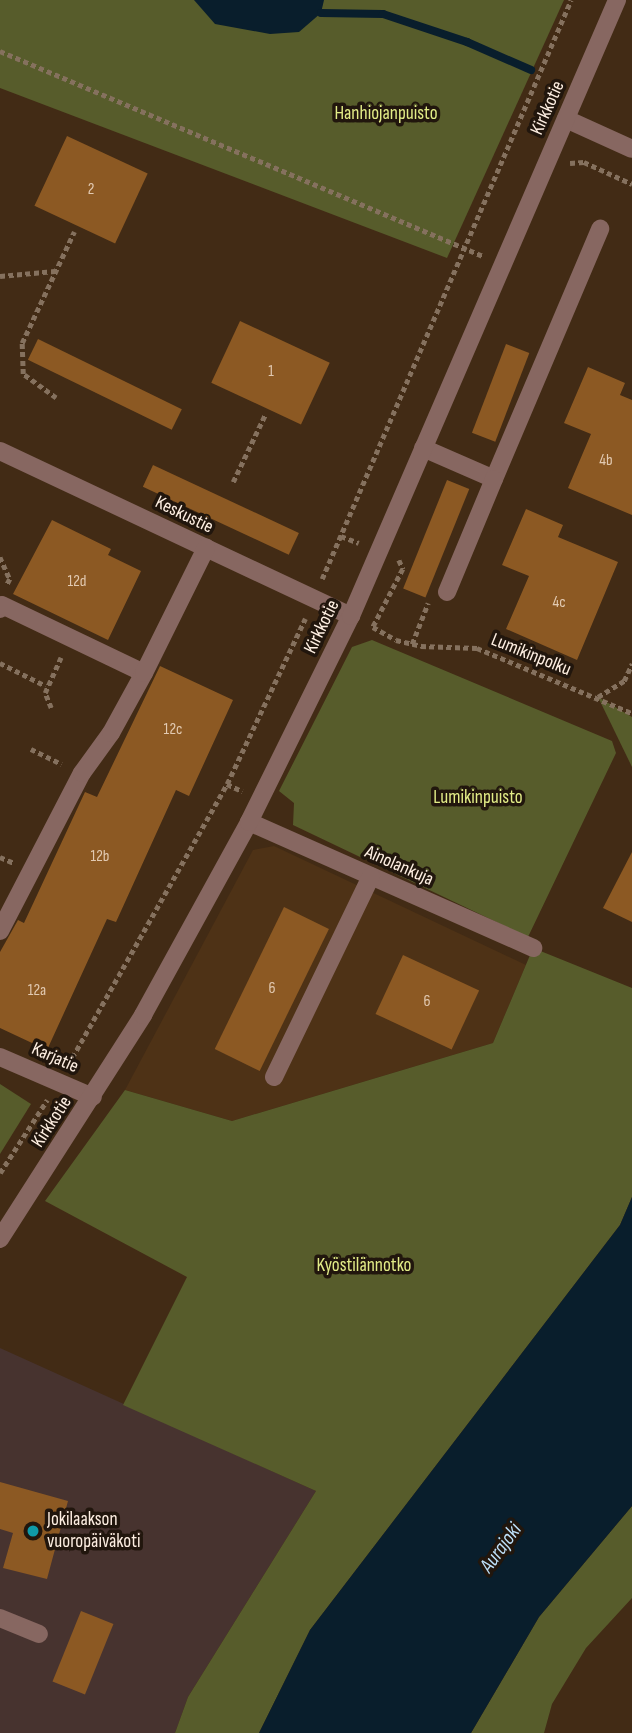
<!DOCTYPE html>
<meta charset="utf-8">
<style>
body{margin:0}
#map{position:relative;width:632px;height:1733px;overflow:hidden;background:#422b15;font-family:"Sofia Sans Condensed",sans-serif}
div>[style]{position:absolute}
.built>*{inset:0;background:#4e3216}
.education>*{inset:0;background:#47332f}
.green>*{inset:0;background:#575c2b}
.water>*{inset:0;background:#091e2c}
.stream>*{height:8px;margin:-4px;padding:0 4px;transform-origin:4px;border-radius:4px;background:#091e2c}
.building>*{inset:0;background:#8c5923;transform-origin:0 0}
.path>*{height:4.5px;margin-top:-2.25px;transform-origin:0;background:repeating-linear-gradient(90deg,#85715e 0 5px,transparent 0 8.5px)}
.minor>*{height:18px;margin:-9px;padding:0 9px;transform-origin:9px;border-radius:9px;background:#876761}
.dots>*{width:19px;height:19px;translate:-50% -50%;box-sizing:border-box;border:4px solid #21160d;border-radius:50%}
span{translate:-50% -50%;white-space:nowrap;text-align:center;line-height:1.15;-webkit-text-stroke:7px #21160d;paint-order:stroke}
.number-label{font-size:16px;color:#e2cab2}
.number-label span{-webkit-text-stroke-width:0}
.street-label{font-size:19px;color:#feefe2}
.park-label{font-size:19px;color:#e2ec87}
.poi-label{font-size:19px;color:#feefe2}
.left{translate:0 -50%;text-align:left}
.water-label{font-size:21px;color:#bddff8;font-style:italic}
</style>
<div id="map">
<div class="built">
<div style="clip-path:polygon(274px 846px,526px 965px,493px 1043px,232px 1121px,125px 1090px,253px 850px)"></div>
</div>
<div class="education">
<div style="clip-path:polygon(0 1348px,316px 1491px,188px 1697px,175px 1733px,0 1733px)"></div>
</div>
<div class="green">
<div style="clip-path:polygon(0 0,564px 0,447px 258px,0 88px)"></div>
<div style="clip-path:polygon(372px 640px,612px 741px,616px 753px,528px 937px,293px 825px,294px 803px,279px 791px,352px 647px)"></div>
<div style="clip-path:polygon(598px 697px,632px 717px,632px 767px)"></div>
<div style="clip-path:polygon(533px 948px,632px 988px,632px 1197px,620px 1225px,310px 1630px,259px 1733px,175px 1733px,188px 1697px,316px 1491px,123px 1405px,187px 1277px,45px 1201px,125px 1090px,232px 1121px,493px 1043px)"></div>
<div style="clip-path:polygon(0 1084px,31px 1104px,0 1154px)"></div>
<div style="clip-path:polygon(632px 1506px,632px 1598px,586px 1648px,552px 1704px,544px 1733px,471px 1733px,539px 1617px)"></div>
</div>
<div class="water">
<div style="clip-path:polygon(194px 0,324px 0,321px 13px,299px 32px,270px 34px,215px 24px)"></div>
<div style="clip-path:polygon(632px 1197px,632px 1506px,539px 1617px,471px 1733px,259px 1733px,310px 1630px,620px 1225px)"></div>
</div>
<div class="stream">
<div style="left:321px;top:13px;width:62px;rotate:0.9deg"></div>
<div style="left:383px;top:14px;width:89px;rotate:18.4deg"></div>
<div style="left:467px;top:42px;width:70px;rotate:23.6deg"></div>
</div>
<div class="building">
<div style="left:67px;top:136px;width:89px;height:77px;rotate:25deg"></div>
<div style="left:240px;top:321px;width:99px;height:68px;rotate:25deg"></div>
<div style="left:38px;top:339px;width:160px;height:23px;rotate:26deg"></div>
<div style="left:506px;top:344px;width:25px;height:95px;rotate:21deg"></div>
<div style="clip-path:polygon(588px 367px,625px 383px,620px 395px,632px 400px,632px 515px,568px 488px,591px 434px,564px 423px)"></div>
<div style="left:153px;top:465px;width:161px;height:24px;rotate:25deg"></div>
<div style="left:447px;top:480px;width:24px;height:117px;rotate:22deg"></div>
<div style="clip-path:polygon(526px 509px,563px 525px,558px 537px,618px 562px,577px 660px,506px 629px,529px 576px,502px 565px)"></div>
<div style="clip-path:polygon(52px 520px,111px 549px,108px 555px,141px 571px,108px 640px,13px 594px)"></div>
<div style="clip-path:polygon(160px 666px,233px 700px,189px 796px,176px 790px,116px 922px,107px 919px,47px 1050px,0 1028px,0 952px,18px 920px,24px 923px,85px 792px,97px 797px)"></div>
<div style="clip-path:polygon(632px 852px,632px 922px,603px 908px)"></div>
<div style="left:284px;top:907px;width:50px;height:158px;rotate:26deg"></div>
<div style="left:403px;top:955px;width:84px;height:65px;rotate:25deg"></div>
<div style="clip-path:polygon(0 1482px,68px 1501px,47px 1579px,3px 1568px,13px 1533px,0 1529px)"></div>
<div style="left:81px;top:1611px;width:35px;height:76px;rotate:22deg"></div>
</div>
<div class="path">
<div style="left:0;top:51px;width:525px;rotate:23deg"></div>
<div style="left:570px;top:163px;width:14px;rotate:-4deg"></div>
<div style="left:584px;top:162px;width:53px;rotate:24.6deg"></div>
<div style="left:0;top:276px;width:55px;rotate:-5.2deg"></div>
<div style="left:56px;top:398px;width:41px;rotate:-144deg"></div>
<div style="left:23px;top:374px;width:31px;rotate:-92deg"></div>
<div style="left:22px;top:343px;width:123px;rotate:-64.9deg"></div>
<div style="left:233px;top:482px;width:74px;rotate:-64.5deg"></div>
<div style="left:341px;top:536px;width:19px;rotate:21deg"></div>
<div style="left:0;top:557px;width:24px;rotate:66deg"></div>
<div style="left:10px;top:579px;width:7px;rotate:117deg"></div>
<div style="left:399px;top:560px;width:10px;rotate:66deg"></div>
<div style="left:403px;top:569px;width:65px;rotate:117.3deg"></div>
<div style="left:373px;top:627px;width:26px;rotate:29deg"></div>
<div style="left:396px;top:640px;width:26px;rotate:13deg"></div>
<div style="left:421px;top:646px;width:56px;rotate:2deg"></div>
<div style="left:477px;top:648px;width:168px;rotate:22.8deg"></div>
<div style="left:322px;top:579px;width:630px;rotate:-66.73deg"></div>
<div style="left:412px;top:644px;width:44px;rotate:-68.7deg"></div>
<div style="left:0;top:663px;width:51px;rotate:26.6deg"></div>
<div style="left:598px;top:697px;width:31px;rotate:-32deg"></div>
<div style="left:624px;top:681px;width:19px;rotate:-65deg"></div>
<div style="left:51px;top:708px;width:16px;rotate:-112deg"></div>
<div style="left:45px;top:693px;width:39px;rotate:-66deg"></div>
<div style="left:31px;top:749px;width:34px;rotate:26deg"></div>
<div style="left:227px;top:784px;width:17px;rotate:25deg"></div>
<div style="left:0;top:857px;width:15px;rotate:23deg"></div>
<div style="left:68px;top:1065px;width:323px;rotate:-60.5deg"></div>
<div style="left:227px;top:784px;width:183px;rotate:-64.7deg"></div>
<div style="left:0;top:1173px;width:87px;rotate:-57.2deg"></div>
</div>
<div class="minor">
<div style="left:566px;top:119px;width:72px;rotate:24.4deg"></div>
<div style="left:423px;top:448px;width:77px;rotate:23.6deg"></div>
<div style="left:494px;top:479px;width:272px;rotate:-67deg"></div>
<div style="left:0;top:451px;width:388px;rotate:25.2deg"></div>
<div style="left:447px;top:592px;width:122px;rotate:-67.4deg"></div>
<div style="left:0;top:609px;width:4px;rotate:-63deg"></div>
<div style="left:2px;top:605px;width:157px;rotate:25.6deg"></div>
<div style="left:249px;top:822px;width:311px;rotate:23.9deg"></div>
<div style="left:0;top:931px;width:178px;rotate:-62.6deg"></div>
<div style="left:82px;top:773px;width:49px;rotate:-54.1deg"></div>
<div style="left:111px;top:733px;width:68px;rotate:-61.2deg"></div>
<div style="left:144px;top:673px;width:140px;rotate:-63.6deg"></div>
<div style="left:0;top:1057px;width:101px;rotate:23.3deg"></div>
<div style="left:274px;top:1077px;width:223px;rotate:-64.2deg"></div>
<div style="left:0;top:1239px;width:266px;rotate:-57.4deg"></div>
<div style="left:143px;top:1015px;width:220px;rotate:-61.2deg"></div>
<div style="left:249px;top:822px;width:230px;rotate:-63.7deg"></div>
<div style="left:351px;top:616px;width:671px;rotate:-66.64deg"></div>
<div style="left:0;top:1618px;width:42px;rotate:22.3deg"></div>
</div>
<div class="dots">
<div style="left:33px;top:1531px;background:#0f9aa8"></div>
</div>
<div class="number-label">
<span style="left:91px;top:190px">2</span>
<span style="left:271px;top:372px">1</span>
<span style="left:606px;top:461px">4b</span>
<span style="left:77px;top:582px">12d</span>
<span style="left:559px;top:603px">4c</span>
<span style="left:173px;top:730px">12c</span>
<span style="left:100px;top:857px">12b</span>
<span style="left:272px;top:989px">6</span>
<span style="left:37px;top:991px">12a</span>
<span style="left:427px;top:1002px">6</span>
</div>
<div class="street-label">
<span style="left:548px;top:108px;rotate:-66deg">Kirkkotie</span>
<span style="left:184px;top:515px;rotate:26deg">Keskustie</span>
<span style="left:322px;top:627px;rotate:-64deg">Kirkkotie</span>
<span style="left:531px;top:655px;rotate:22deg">Lumikinpolku</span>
<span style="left:399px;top:866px;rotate:24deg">Ainolankuja</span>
<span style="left:55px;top:1058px;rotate:24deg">Karjatie</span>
<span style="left:52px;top:1122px;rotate:-57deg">Kirkkotie</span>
</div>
<div class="park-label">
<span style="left:386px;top:114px">Hanhiojanpuisto</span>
<span style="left:478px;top:798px">Lumikinpuisto</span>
<span style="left:364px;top:1266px">Kyöstilännotko</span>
</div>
<div class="poi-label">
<span class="left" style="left:47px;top:1531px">Jokilaakson<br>vuoropäiväkoti</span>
</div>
<div class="water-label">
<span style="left:501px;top:1548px;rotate:-54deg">Aurajoki</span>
</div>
</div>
